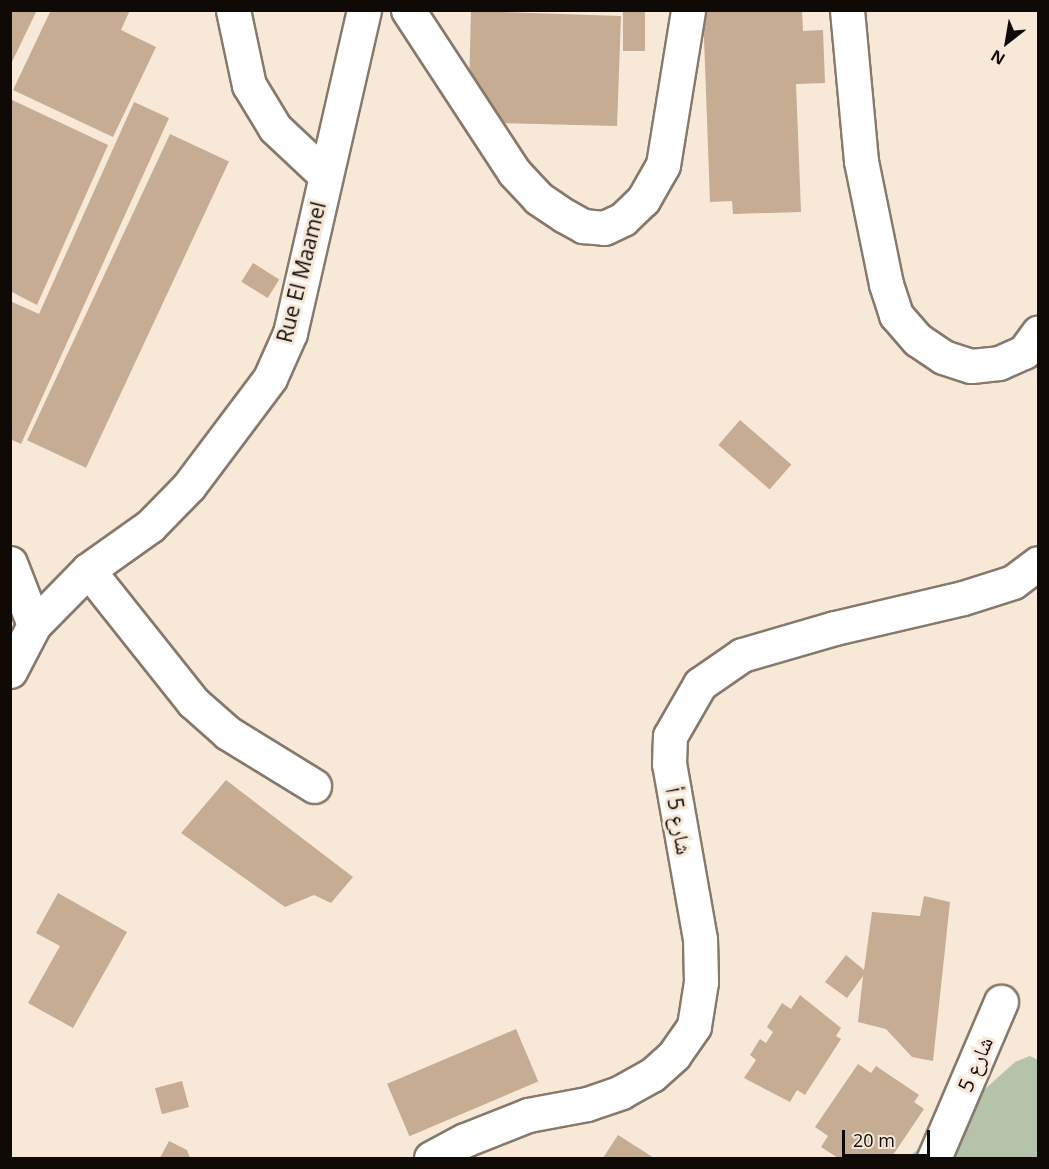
<!DOCTYPE html>
<meta charset="utf-8">
<style>
body{margin:0}
#map{position:relative;width:1049px;height:1169px;overflow:hidden;background:#f8e8d8;font-family:"Open Sans","Noto Naskh Arabic",sans-serif}
div>[style]{position:absolute}
.green>*{inset:0;background:#b6c3ac}
.building>*{inset:0;background:#c5ac92;transform-origin:0 0}
.roads{filter:drop-shadow(2px 0 #87796b) drop-shadow(-2px 0 #87796b) drop-shadow(0 2px #87796b) drop-shadow(0 -2px #87796b)}
.minor>*{height:33px;margin:-16.5px;padding:0 16.5px;transform-origin:16.5px;border-radius:16.5px;background:#fff}
span{translate:-50% -50%;white-space:nowrap;text-align:center;line-height:1.15;-webkit-text-stroke:6px #f8e8d8;paint-order:stroke}
.street-label{font-size:21px;color:#0f0a06}
.frame{position:absolute;inset:0;border:12px solid #0f0a06;pointer-events:none}
.north{position:absolute;left:977px;top:12px;width:60px;height:60px;-webkit-text-stroke:4px #f8e8d8;paint-order:stroke;rotate:211deg;font-size:16px;font-weight:700;line-height:24px;text-align:center;color:#0f0a06}
.north::after{content:'';display:block;margin:auto;width:21px;height:27px;background:#0f0a06;clip-path:polygon(50% 0,100% 100%,50% 72%,0 100%)}
.scale{position:absolute;left:842px;top:1130px;width:88px;height:27px;box-sizing:border-box;border:3px solid #0f0a06;border-top:0;padding-left:8px;font-size:18px;line-height:21px;white-space:nowrap;color:#0f0a06;-webkit-text-stroke:4px #f8e8d8;paint-order:stroke}
</style>
<div id="map">
<div class="green">
<div style="clip-path:polygon(1030px 1056px,1038px 1060px,1038px 1158px,908px 1158px,1015px 1062px)"></div>
</div>
<div class="building">
<div style="clip-path:polygon(10px 10px,37px 10px,10px 66px)"></div>
<div style="clip-path:polygon(51px 10px,130px 10px,121px 30px,156px 47px,113px 137px,13px 90px)"></div>
<div style="left:623px;top:10px;width:22px;height:41px"></div>
<div style="clip-path:polygon(703px 10px,802px 10px,803px 31px,823px 30px,825px 83px,796px 84px,801px 212px,733px 214px,732px 201px,710px 202px)"></div>
<div style="clip-path:polygon(471px 11px,621px 16px,617px 126px,500px 123px,469px 91px)"></div>
<div style="clip-path:polygon(10px 99px,108px 145px,37px 305px,10px 291px)"></div>
<div style="clip-path:polygon(134px 102px,169px 118px,21px 444px,10px 439px,10px 301px,39px 314px)"></div>
<div style="left:170px;top:134px;width:65px;height:338px;rotate:25deg"></div>
<div style="left:253px;top:263px;width:31px;height:22px;rotate:32deg"></div>
<div style="left:740px;top:420px;width:68px;height:33px;rotate:41deg"></div>
<div style="clip-path:polygon(226px 780px,353px 877px,331px 903px,314px 895px,285px 907px,181px 833px)"></div>
<div style="clip-path:polygon(58px 893px,127px 932px,73px 1028px,28px 1003px,60px 946px,36px 933px)"></div>
<div style="clip-path:polygon(924px 896px,950px 902px,933px 1061px,912px 1057px,886px 1029px,858px 1022px,863px 976px,847px 998px,825px 982px,846px 955px,864px 970px,872px 912px,920px 916px)"></div>
<div style="clip-path:polygon(800px 995px,841px 1028px,836px 1036px,841px 1039px,805px 1095px,797px 1090px,790px 1102px,744px 1078px,756px 1060px,750px 1055px,760px 1039px,766px 1043px,773px 1032px,767px 1027px,782px 1003px,791px 1009px)"></div>
<div style="left:516px;top:1029px;width:57px;height:140px;rotate:67deg"></div>
<div style="clip-path:polygon(858px 1064px,871px 1073px,876px 1066px,919px 1095px,914px 1102px,924px 1109px,891px 1158px,838px 1158px,821px 1147px,828px 1136px,815px 1127px)"></div>
<div style="left:182px;top:1081px;width:27px;height:28px;rotate:75deg"></div>
<div style="clip-path:polygon(618px 1135px,654px 1158px,603px 1158px)"></div>
<div style="clip-path:polygon(169px 1141px,187px 1150px,190px 1158px,160px 1158px)"></div>
</div>
<div class="roads">
<div class="minor">
<div style="left:233px;top:10px;width:77px;rotate:78deg"></div>
<div style="left:249px;top:85px;width:50px;rotate:58.8deg"></div>
<div style="left:275px;top:128px;width:69px;rotate:43.2deg"></div>
<div style="left:408px;top:10px;width:194px;rotate:56.8deg"></div>
<div style="left:514px;top:172px;width:35px;rotate:47deg"></div>
<div style="left:538px;top:198px;width:32px;rotate:34deg"></div>
<div style="left:565px;top:216px;width:21px;rotate:29deg"></div>
<div style="left:583px;top:226px;width:21px;rotate:5deg"></div>
<div style="left:604px;top:228px;width:21px;rotate:-25deg"></div>
<div style="left:623px;top:219px;width:28px;rotate:-44deg"></div>
<div style="left:643px;top:200px;width:40px;rotate:-60.3deg"></div>
<div style="left:663px;top:165px;width:157px;rotate:-80.8deg"></div>
<div style="left:847px;top:10px;width:152px;rotate:84.7deg"></div>
<div style="left:861px;top:161px;width:126px;rotate:78.5deg"></div>
<div style="left:886px;top:284px;width:33px;rotate:72deg"></div>
<div style="left:896px;top:315px;width:33px;rotate:49deg"></div>
<div style="left:918px;top:340px;width:30px;rotate:34deg"></div>
<div style="left:943px;top:357px;width:29px;rotate:18deg"></div>
<div style="left:971px;top:366px;width:28px;rotate:-6deg"></div>
<div style="left:999px;top:363px;width:27px;rotate:-24deg"></div>
<div style="left:1024px;top:352px;width:24px;rotate:-54deg"></div>
<div style="left:10px;top:563px;width:66px;rotate:68.8deg"></div>
<div style="left:88px;top:570px;width:169px;rotate:51.5deg"></div>
<div style="left:193px;top:702px;width:47px;rotate:41.5deg"></div>
<div style="left:228px;top:733px;width:101px;rotate:31.6deg"></div>
<div style="left:10px;top:671px;width:52px;rotate:-62.4deg"></div>
<div style="left:34px;top:625px;width:77px;rotate:-45.5deg"></div>
<div style="left:88px;top:570px;width:76px;rotate:-35.4deg"></div>
<div style="left:150px;top:526px;width:56px;rotate:-45.7deg"></div>
<div style="left:189px;top:486px;width:135px;rotate:-53.1deg"></div>
<div style="left:270px;top:378px;width:49px;rotate:-66deg"></div>
<div style="left:290px;top:333px;width:331px;rotate:-77.1deg"></div>
<div style="left:431px;top:1158px;width:38px;rotate:-28deg"></div>
<div style="left:465px;top:1140px;width:68px;rotate:-21.6deg"></div>
<div style="left:528px;top:1115px;width:60px;rotate:-10.6deg"></div>
<div style="left:587px;top:1104px;width:36px;rotate:-19deg"></div>
<div style="left:621px;top:1092px;width:35px;rotate:-29deg"></div>
<div style="left:652px;top:1075px;width:30px;rotate:-42deg"></div>
<div style="left:674px;top:1055px;width:35px;rotate:-55deg"></div>
<div style="left:694px;top:1026px;width:45px;rotate:-81deg"></div>
<div style="left:701px;top:982px;width:43px;rotate:-91.3deg"></div>
<div style="left:700px;top:939px;width:178px;rotate:-100deg"></div>
<div style="left:669px;top:764px;width:28px;rotate:-88deg"></div>
<div style="left:670px;top:736px;width:60px;rotate:-60deg"></div>
<div style="left:700px;top:684px;width:51px;rotate:-34.6deg"></div>
<div style="left:742px;top:655px;width:97px;rotate:-16.2deg"></div>
<div style="left:835px;top:628px;width:131px;rotate:-13.2deg"></div>
<div style="left:963px;top:598px;width:52px;rotate:-17.7deg"></div>
<div style="left:1013px;top:582px;width:31px;rotate:-37deg"></div>
<div style="left:934px;top:1158px;width:170px;rotate:-66.8deg"></div>
</div>
</div>
<div class="street-label">
<span style="left:301px;top:272px;rotate:-76deg">Rue El Maamel</span>
<span style="left:679px;top:821px;rotate:80deg">شارع 5 أ</span>
<span style="left:975px;top:1064px;rotate:-67deg">شارع 5</span>
</div>
<div class="frame"></div>
<div class="north">N</div>
<div class="scale">20 m</div>
</div>
